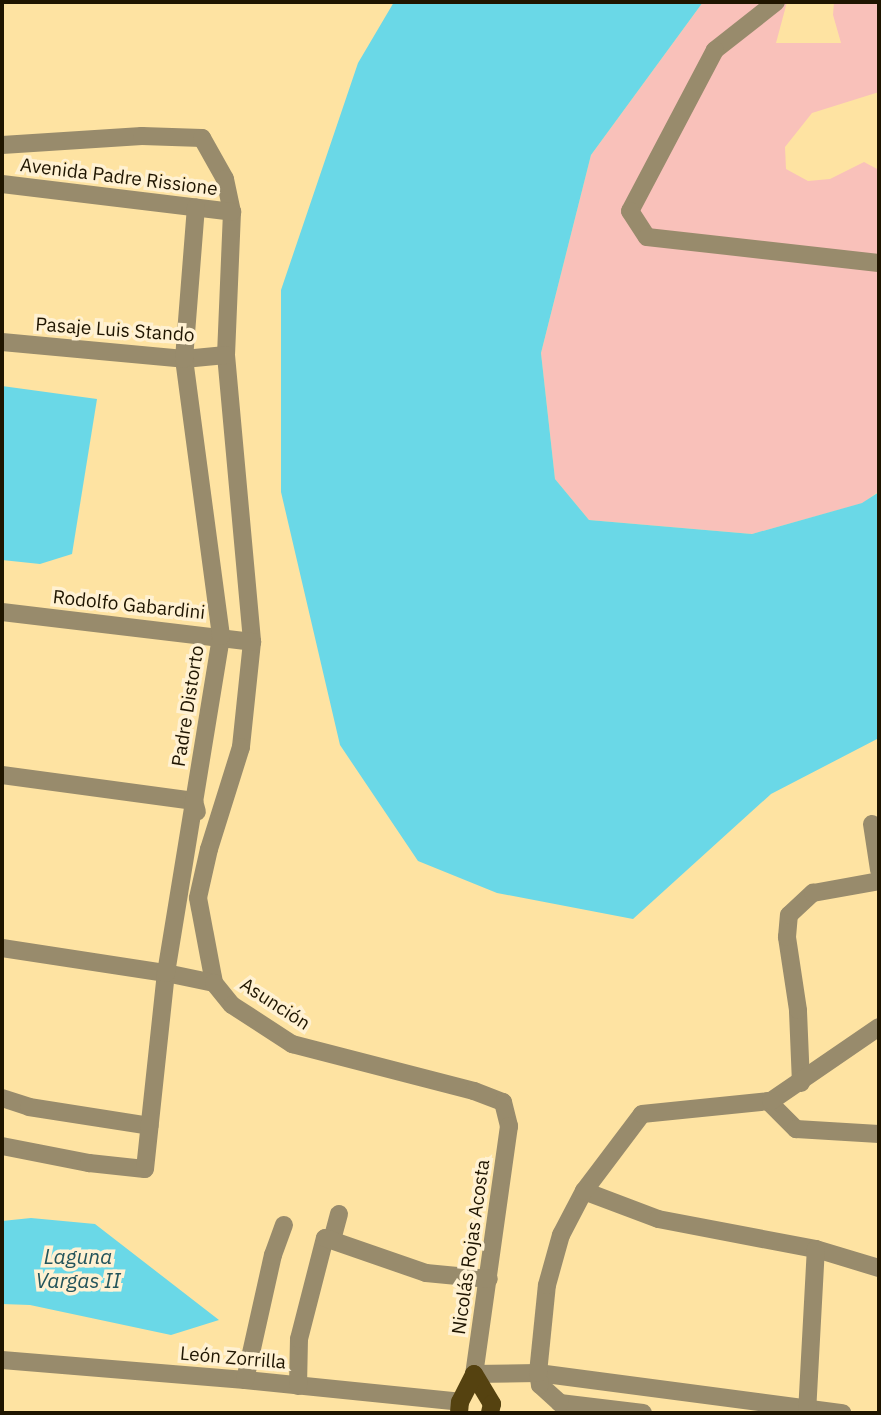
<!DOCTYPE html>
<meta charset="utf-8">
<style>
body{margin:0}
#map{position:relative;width:881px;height:1415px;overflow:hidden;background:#fee3a2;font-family:"IBM Plex Sans",sans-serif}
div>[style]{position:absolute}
.green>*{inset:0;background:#f9c1ba}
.water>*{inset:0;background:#6ad8e7}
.minor>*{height:18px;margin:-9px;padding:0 9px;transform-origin:9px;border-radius:9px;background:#988b6c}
.major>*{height:18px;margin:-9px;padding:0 9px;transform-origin:9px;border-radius:9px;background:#554210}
span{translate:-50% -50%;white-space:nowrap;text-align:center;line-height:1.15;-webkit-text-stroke:7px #fff1d2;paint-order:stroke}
.street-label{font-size:19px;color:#1f1500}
.water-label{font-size:21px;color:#23545b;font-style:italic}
.frame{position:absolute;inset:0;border:4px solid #1f1500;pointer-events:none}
</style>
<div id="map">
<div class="green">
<div style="clip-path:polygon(703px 2px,787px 2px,776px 43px,841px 43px,833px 15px,834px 2px,879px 2px,879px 92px,812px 113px,785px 147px,786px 169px,808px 181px,830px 179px,864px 162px,879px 170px,879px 491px,863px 503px,752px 534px,589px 520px,555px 479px,541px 353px,591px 155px)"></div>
</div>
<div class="water">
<div style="clip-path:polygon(394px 2px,703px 2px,591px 155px,541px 353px,555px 479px,589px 520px,752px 534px,862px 503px,879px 492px,879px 738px,771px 794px,633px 919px,497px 893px,418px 861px,340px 745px,281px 492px,281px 290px,358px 63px)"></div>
<div style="clip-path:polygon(2px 386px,97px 399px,72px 554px,40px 564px,2px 560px)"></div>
<div style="clip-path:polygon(31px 1218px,95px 1224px,219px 1320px,171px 1335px,30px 1305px,2px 1304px,2px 1221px)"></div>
</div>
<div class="minor">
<div style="left:776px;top:2px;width:78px;rotate:141.8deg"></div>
<div style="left:715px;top:50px;width:182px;rotate:117.8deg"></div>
<div style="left:630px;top:211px;width:31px;rotate:57deg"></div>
<div style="left:647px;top:237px;width:233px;rotate:6.4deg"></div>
<div style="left:2px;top:145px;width:140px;rotate:-3.7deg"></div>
<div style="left:142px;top:136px;width:60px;rotate:1.9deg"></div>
<div style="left:202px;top:138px;width:47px;rotate:60.7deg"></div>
<div style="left:225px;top:179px;width:34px;rotate:78deg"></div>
<div style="left:232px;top:212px;width:143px;rotate:92.4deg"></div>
<div style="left:226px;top:355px;width:288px;rotate:84.8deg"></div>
<div style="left:252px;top:642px;width:106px;rotate:96deg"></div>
<div style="left:241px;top:747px;width:107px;rotate:107.4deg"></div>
<div style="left:209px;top:849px;width:50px;rotate:102.7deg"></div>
<div style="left:198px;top:898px;width:86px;rotate:79.3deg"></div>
<div style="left:2px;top:184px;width:232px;rotate:6.9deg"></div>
<div style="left:2px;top:342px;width:183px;rotate:5.3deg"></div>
<div style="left:184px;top:359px;width:42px;rotate:-5.4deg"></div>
<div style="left:2px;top:612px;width:252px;rotate:6.8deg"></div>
<div style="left:2px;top:775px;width:194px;rotate:7.7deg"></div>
<div style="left:194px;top:801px;width:11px;rotate:75deg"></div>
<div style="left:872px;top:824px;width:47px;rotate:81.3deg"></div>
<div style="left:2px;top:948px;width:166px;rotate:8.7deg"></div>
<div style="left:166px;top:973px;width:49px;rotate:11.8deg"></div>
<div style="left:214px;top:983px;width:28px;rotate:51deg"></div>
<div style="left:232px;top:1005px;width:72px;rotate:33deg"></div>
<div style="left:292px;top:1044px;width:188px;rotate:14.5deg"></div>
<div style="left:474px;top:1091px;width:31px;rotate:21deg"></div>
<div style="left:503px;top:1102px;width:25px;rotate:76deg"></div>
<div style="left:509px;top:1126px;width:250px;rotate:98deg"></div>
<div style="left:474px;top:1374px;width:64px;rotate:-0.9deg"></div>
<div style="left:538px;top:1373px;width:307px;rotate:7.5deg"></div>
<div style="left:801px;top:1083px;width:73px;rotate:-92.4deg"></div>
<div style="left:798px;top:1010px;width:74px;rotate:-98.6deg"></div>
<div style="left:787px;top:937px;width:22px;rotate:-85deg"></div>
<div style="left:789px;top:915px;width:33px;rotate:-43deg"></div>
<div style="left:813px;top:893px;width:67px;rotate:-10.3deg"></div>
<div style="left:2px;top:1098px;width:28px;rotate:18deg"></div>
<div style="left:29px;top:1107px;width:122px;rotate:8.9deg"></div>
<div style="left:768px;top:1101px;width:40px;rotate:45deg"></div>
<div style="left:796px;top:1129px;width:83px;rotate:3.4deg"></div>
<div style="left:2px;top:1146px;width:89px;rotate:11.1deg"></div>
<div style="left:89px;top:1163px;width:56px;rotate:6.1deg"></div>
<div style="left:145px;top:1169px;width:197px;rotate:-83.9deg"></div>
<div style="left:166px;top:973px;width:341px;rotate:-80.7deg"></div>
<div style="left:221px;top:636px;width:279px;rotate:-97.6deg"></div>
<div style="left:184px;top:359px;width:152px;rotate:-85.5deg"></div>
<div style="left:584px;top:1191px;width:79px;rotate:20.7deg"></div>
<div style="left:658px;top:1219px;width:161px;rotate:10.8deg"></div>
<div style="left:816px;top:1249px;width:66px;rotate:16.8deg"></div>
<div style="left:332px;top:1240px;width:27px;rotate:-75deg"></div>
<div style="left:2px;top:1360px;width:244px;rotate:4.7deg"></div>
<div style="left:245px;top:1380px;width:216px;rotate:5.8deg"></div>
<div style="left:245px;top:1380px;width:128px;rotate:-77.4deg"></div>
<div style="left:273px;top:1255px;width:32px;rotate:-70deg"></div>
<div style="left:298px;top:1386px;width:47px;rotate:-88.8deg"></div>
<div style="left:299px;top:1339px;width:104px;rotate:-75.6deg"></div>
<div style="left:325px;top:1238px;width:107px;rotate:19.1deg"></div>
<div style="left:426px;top:1273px;width:63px;rotate:5.4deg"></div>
<div style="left:643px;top:1413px;width:84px;rotate:-173.1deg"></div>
<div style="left:560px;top:1403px;width:27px;rotate:-138deg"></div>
<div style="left:540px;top:1385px;width:12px;rotate:-99deg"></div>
<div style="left:538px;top:1373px;width:88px;rotate:-84.2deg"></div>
<div style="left:547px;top:1285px;width:52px;rotate:-74.4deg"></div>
<div style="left:561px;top:1235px;width:50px;rotate:-62.4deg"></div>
<div style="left:584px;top:1191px;width:96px;rotate:-53deg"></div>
<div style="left:642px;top:1114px;width:130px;rotate:-5.8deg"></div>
<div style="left:771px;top:1101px;width:131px;rotate:-34.4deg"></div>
<div style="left:807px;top:1413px;width:164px;rotate:-86.9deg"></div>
</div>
<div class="major">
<div style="left:474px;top:1374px;width:35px;rotate:59deg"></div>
<div style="left:492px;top:1404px;width:9px;rotate:103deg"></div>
<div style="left:459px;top:1413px;width:11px;rotate:-85deg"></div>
<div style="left:460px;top:1402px;width:31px;rotate:-63deg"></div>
</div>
<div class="street-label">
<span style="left:119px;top:177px;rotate:7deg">Avenida Padre Rissione</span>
<span style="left:115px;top:330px;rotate:4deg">Pasaje Luis Stando</span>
<span style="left:129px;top:605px;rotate:6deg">Rodolfo Gabardini</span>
<span style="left:188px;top:706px;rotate:-81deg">Padre Distorto</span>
<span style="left:275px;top:1004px;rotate:33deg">Asunción</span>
<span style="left:471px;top:1247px;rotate:-82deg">Nicolás Rojas Acosta</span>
<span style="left:233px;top:1358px;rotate:5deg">León Zorrilla</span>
</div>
<div class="water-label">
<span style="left:78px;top:1268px">Laguna<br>Vargas II</span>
</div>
<div class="frame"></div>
</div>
